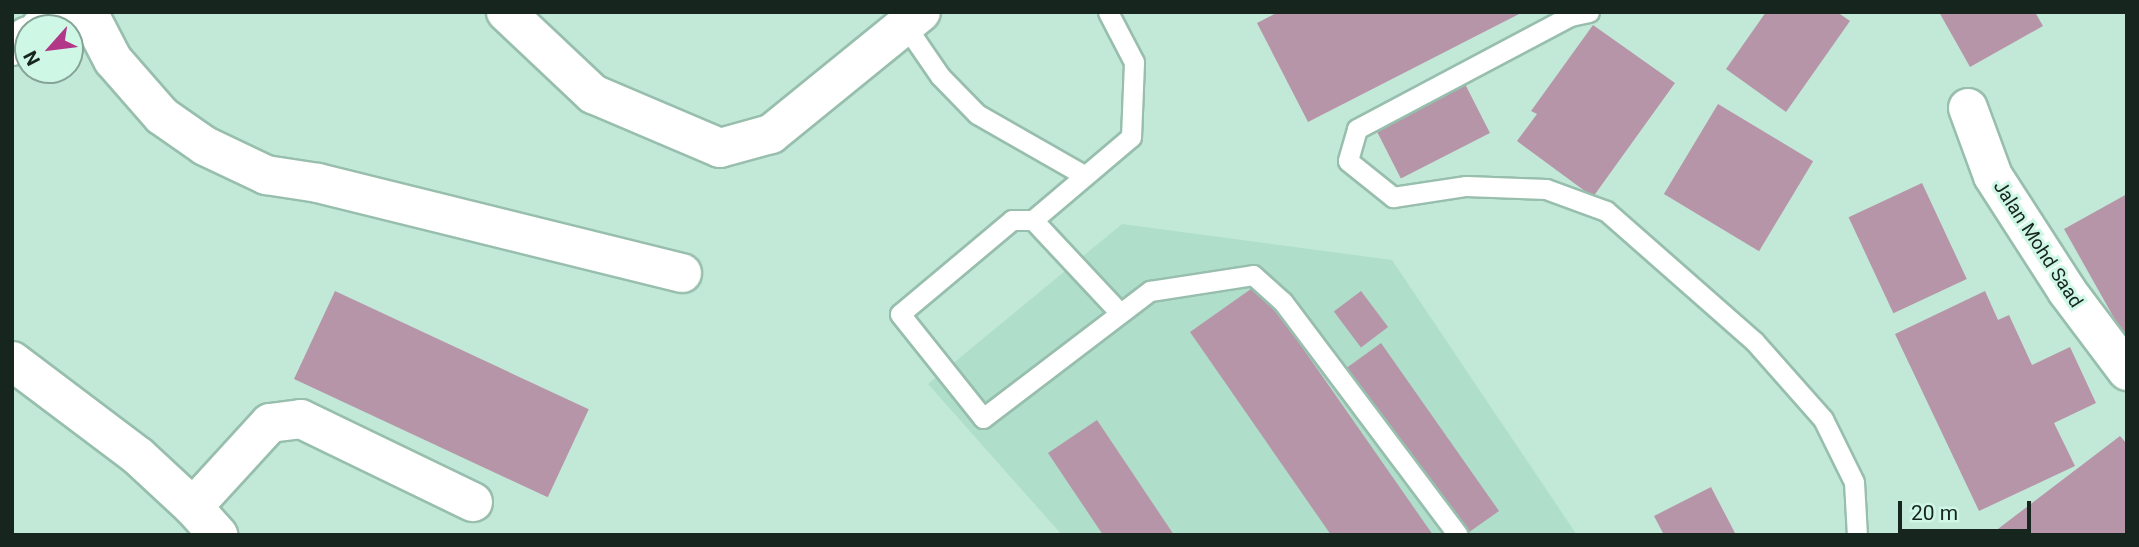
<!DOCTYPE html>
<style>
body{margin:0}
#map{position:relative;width:2139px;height:547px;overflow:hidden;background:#c2e9d8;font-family:Roboto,sans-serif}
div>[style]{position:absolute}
.built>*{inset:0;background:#afdeca}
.building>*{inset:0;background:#b795a8;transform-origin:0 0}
.roads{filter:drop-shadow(2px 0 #98bead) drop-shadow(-2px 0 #98bead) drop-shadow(0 2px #98bead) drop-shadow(0 -2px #98bead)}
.service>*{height:19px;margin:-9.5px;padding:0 9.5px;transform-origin:9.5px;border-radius:9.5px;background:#fff}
.minor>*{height:38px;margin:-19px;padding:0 19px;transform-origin:19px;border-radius:19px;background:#fff}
.primary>*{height:38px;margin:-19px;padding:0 19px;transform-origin:19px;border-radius:19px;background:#fff}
span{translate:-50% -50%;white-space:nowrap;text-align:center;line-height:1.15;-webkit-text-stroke:6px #cff7e5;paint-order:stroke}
.street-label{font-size:19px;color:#16261f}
.frame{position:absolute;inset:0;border:14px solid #16261f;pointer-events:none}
.north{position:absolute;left:14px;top:14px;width:70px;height:70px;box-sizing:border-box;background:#cff7e5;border:2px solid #85a396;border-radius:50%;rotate:242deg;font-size:19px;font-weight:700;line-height:28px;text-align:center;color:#16261f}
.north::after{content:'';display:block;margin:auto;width:24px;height:32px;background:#b23789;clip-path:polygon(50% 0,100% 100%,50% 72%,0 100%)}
.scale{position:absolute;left:1898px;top:501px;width:133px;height:32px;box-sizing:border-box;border:4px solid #16261f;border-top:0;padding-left:9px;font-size:21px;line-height:24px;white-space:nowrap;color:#16261f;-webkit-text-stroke:5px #cff7e5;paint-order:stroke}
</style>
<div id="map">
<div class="built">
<div style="clip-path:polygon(1122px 224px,1392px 260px,1577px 535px,1062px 535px,928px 384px)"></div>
</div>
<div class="building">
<div style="clip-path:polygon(1278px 12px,1523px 12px,1308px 122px,1257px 23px)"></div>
<div style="clip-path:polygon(1766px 12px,1837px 12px,1850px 21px,1786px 112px,1726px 69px)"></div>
<div style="clip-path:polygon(1939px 12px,2035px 12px,2043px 26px,1970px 67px)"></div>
<div style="clip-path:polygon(1593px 25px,1675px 83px,1593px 197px,1517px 141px,1537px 114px,1531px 111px)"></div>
<div style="left:1465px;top:84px;width:55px;height:100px;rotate:63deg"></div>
<div style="left:1718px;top:104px;width:111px;height:105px;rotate:31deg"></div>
<div style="left:1922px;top:183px;width:106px;height:81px;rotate:65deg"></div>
<div style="clip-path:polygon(2127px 194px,2127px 341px,2064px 229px)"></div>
<div style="clip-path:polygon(1258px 284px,1433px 535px,1331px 535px,1190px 332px)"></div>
<div style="left:335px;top:291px;width:280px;height:97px;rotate:25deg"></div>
<div style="left:1361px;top:291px;width:45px;height:34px;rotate:53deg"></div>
<div style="clip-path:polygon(1985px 291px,1998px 320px,2009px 315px,2032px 365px,2070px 347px,2096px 403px,2054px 423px,2075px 466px,1979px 511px,1895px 334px)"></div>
<div style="clip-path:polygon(1381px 343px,1499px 511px,1465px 535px,1445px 535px,1334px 377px)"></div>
<div style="clip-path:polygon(1097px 420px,1174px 535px,1103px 535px,1048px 453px)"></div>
<div style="clip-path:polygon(2120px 436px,2127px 444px,2127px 535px,1990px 535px)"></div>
<div style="clip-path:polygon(1711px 487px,1736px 535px,1664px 535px,1654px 516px)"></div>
</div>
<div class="roads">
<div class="service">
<div style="left:1589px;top:12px;width:19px;rotate:168deg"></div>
<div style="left:1570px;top:16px;width:241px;rotate:152.1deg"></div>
<div style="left:1357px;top:129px;width:33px;rotate:106deg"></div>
<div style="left:1348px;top:161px;width:58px;rotate:38.7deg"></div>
<div style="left:1393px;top:197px;width:74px;rotate:-8.6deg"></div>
<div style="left:1466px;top:186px;width:80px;rotate:2.1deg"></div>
<div style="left:1546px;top:189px;width:64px;rotate:20.1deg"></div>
<div style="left:1606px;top:211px;width:197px;rotate:41.3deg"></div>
<div style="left:1754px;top:341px;width:104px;rotate:48.5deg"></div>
<div style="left:1823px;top:419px;width:70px;rotate:63.8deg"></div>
<div style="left:1854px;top:482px;width:53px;rotate:86.8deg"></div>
<div style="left:905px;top:25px;width:62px;rotate:55.5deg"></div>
<div style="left:940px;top:76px;width:53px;rotate:45.8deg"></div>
<div style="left:977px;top:114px;width:123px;rotate:29.7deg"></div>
<div style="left:1033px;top:220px;width:128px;rotate:-40.3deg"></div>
<div style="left:1131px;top:137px;width:75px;rotate:-87.7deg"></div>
<div style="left:1134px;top:62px;width:56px;rotate:-117.5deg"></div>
<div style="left:1120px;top:313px;width:127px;rotate:-133.1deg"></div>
<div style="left:1033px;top:220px;width:21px;rotate:180deg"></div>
<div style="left:1012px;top:220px;width:146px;rotate:140deg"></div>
<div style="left:900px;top:314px;width:133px;rotate:51.4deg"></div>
<div style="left:983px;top:418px;width:210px;rotate:-37.3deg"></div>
<div style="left:1150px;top:291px;width:104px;rotate:-8.8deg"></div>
<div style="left:1253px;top:275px;width:40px;rotate:42deg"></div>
<div style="left:1283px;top:302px;width:291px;rotate:53.1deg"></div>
</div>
<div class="minor">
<div style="left:88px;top:12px;width:54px;rotate:62.5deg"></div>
<div style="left:113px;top:60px;width:74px;rotate:48.8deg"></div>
<div style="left:162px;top:116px;width:52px;rotate:34.9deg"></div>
<div style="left:205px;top:146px;width:68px;rotate:25.4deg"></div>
<div style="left:266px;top:175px;width:53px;rotate:8.7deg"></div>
<div style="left:318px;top:183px;width:375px;rotate:13.9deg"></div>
<div style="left:506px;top:12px;width:120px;rotate:43.3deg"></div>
<div style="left:593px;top:94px;width:138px;rotate:23deg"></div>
<div style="left:720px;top:148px;width:53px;rotate:-15.4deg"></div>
<div style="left:771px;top:134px;width:193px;rotate:-39.1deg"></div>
<div style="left:1968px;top:108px;width:72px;rotate:69.8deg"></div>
<div style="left:1993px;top:176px;width:137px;rotate:57.2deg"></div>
<div style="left:2067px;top:291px;width:100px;rotate:53.1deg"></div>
<div style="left:12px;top:361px;width:158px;rotate:37deg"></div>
<div style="left:138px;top:456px;width:75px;rotate:42.8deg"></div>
<div style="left:193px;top:507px;width:114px;rotate:-47.5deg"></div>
<div style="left:270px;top:423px;width:31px;rotate:-7deg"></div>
<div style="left:301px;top:419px;width:191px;rotate:25.8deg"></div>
<div style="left:193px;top:507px;width:38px;rotate:48deg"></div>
</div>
<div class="primary">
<div style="left:40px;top:28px;width:29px;rotate:-34deg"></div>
<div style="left:12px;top:46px;width:19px;rotate:-32deg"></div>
</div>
</div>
<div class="street-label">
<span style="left:2038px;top:244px;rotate:57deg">Jalan Mohd Saad</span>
</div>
<div class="frame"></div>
<div class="north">N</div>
<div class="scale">20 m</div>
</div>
